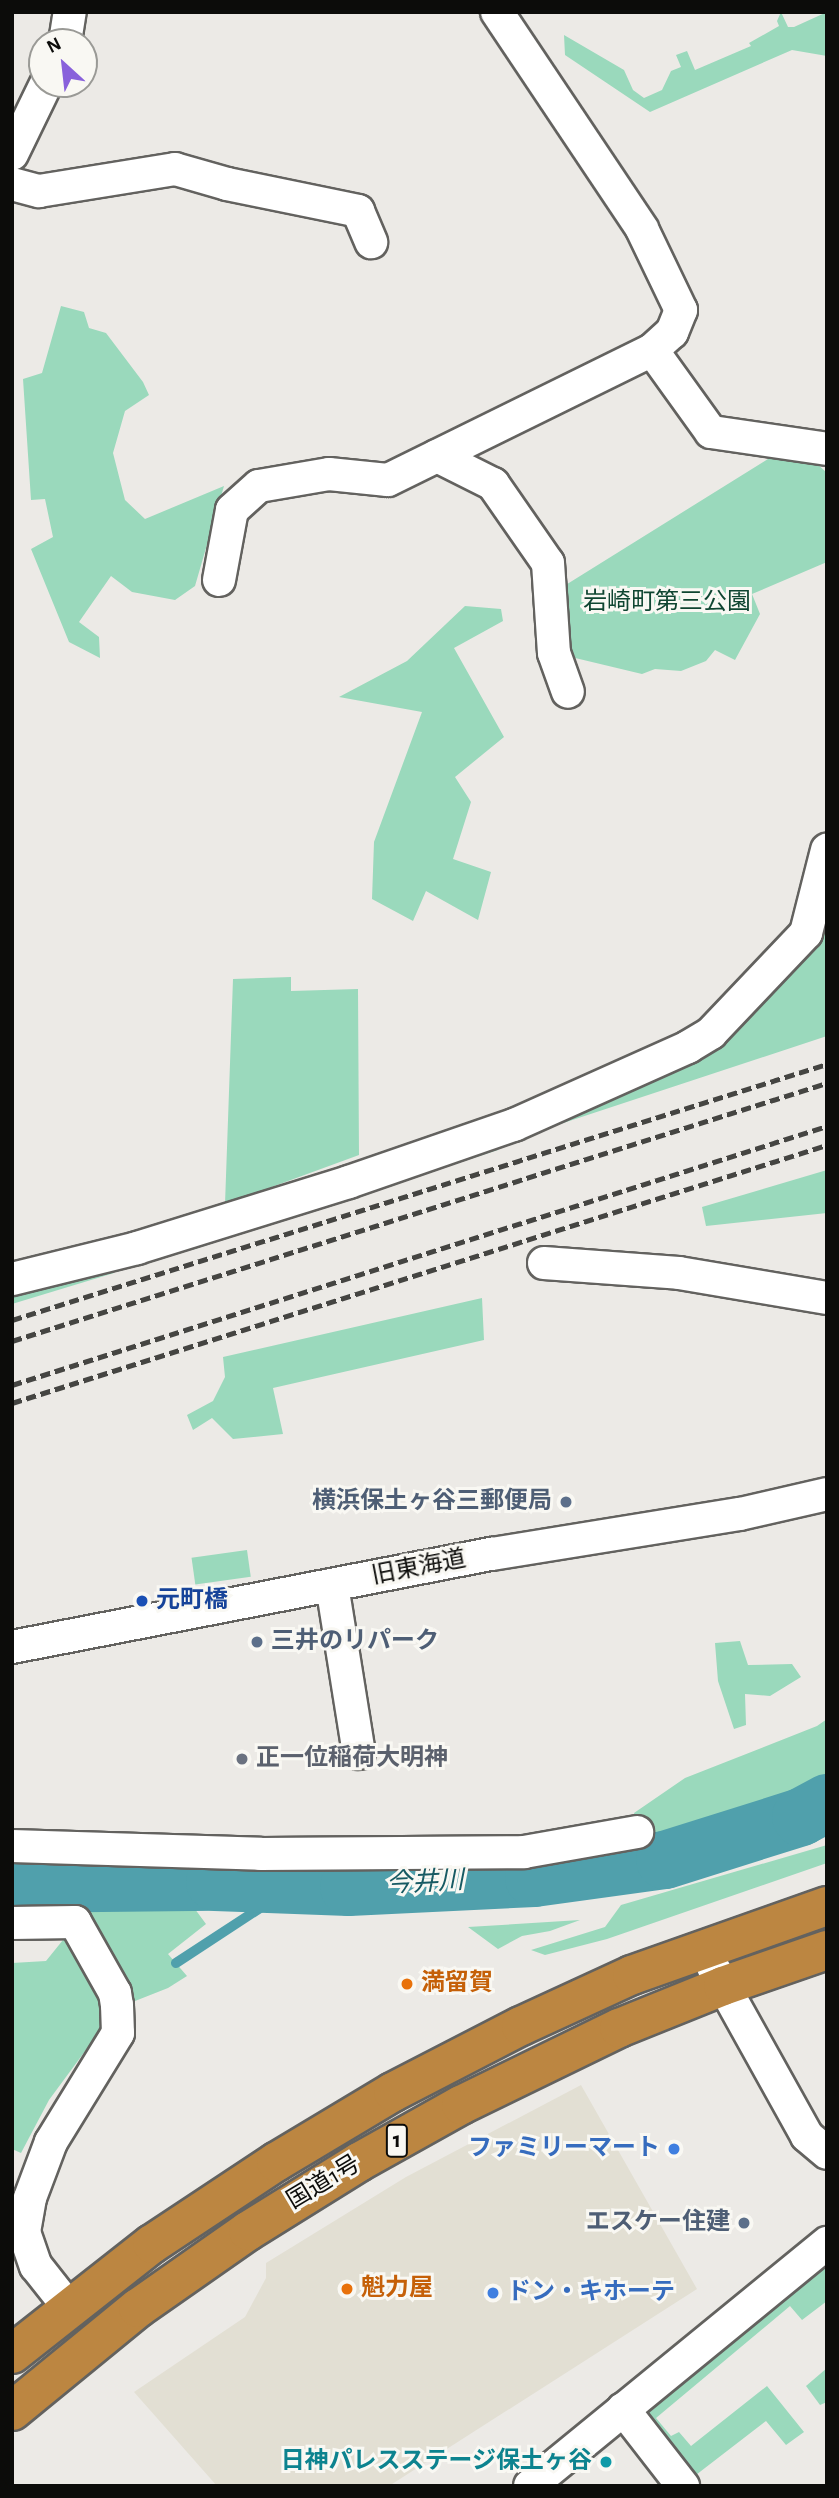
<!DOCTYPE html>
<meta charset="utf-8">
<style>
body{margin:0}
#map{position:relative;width:839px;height:2498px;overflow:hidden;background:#eceae6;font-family:"Alegreya Sans","Noto Sans JP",sans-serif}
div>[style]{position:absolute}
.built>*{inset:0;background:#e2dfd3}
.green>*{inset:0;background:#9ad9bc;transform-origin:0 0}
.stream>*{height:10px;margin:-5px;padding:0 5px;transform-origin:5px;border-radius:5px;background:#50a0ac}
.river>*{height:58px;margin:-29px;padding:0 29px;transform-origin:29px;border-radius:29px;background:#50a0ac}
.roads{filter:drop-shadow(2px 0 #63625f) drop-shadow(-2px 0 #63625f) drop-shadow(0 2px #63625f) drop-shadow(0 -2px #63625f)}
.minor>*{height:32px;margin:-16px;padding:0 16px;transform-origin:16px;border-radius:16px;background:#fff}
.highway>*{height:38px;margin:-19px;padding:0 19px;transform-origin:19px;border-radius:19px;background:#bc8641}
.rail>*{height:5px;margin-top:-2.5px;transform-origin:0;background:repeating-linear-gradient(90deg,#454542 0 10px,transparent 0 15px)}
.dots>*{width:19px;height:19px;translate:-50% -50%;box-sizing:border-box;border:4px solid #f9f8f3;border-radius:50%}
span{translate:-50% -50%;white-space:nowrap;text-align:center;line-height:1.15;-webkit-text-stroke:6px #f9f8f3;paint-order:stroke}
.shield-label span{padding:2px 5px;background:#f9f8f3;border:2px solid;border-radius:5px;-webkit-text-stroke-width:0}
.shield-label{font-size:23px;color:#0c0c0a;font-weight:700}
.park-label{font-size:24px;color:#0f4531}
.service-label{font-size:24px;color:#4e5e75;font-weight:700}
.right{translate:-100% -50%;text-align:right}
.left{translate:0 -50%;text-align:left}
.street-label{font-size:24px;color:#0c0c0a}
.transit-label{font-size:24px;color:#164399;font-weight:700}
.worship-label{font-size:24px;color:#5b616d;font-weight:700}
.food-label{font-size:24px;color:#c56008;font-weight:700}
.shop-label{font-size:24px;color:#366cbe;font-weight:700}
.culture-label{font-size:24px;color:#0d838f;font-weight:700}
.water-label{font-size:26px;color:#175a63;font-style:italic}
.frame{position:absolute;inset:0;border:14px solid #0c0c0a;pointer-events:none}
.north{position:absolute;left:28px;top:28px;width:70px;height:70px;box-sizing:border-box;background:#f9f8f3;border:2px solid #9a9a96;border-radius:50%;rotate:333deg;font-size:19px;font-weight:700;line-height:28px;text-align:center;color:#0c0c0a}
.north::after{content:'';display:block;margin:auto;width:24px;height:32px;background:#8961db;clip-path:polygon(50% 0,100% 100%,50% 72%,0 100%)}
</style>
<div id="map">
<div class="built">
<div style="clip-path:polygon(581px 2085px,697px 2289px,389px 2486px,217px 2486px,134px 2392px,245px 2317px,266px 2278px,266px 2263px,406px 2177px)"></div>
</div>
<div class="green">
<div style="clip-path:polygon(781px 12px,788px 27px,794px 27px,827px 12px,827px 56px,792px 50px,650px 112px,565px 55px,564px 35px,624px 70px,633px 90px,644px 98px,662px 90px,671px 71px,681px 67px,676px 55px,687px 51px,695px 70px,751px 46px,749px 43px,779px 26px,777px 21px)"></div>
<div style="clip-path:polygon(61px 306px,84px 312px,89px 328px,106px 333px,143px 382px,149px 395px,125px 411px,113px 453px,125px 500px,145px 519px,224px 486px,195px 586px,175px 600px,132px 592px,111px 576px,79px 622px,99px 637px,100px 658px,69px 642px,31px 549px,53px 537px,45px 499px,31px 500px,23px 379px,42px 373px)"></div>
<div style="clip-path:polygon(776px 454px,813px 460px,827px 473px,827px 562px,752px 594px,760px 614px,735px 660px,715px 650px,706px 661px,681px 671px,655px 669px,642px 674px,571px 657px,556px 591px)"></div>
<div style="clip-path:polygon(465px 606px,501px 609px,503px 621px,454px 648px,504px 737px,455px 777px,471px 802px,453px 859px,491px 872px,478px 920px,426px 891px,413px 921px,372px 899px,374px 842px,422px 712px,339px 697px,407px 661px)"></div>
<div style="clip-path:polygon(827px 902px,827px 1036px,497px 1145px,498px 1150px,192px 1250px,188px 1240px,719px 1041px)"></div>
<div style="clip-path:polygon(291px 977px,291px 991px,358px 989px,359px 1155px,225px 1204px,233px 979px)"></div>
<div style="clip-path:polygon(827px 1170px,827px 1213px,706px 1226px,702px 1207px)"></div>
<div style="clip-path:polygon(111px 1263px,114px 1273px,12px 1304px,12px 1288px)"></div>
<div style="clip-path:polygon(482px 1298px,484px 1340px,273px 1388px,283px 1434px,233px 1439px,212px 1418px,193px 1430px,187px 1415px,213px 1401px,225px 1377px,223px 1357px)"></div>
<div style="left:247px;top:1550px;width:27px;height:56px;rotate:82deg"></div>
<div style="clip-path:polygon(740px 1641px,748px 1665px,792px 1664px,801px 1677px,770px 1696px,745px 1694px,746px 1725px,734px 1729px,718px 1681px,715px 1643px)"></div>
<div style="clip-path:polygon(827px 1719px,827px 1779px,721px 1821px,640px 1845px,634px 1813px,685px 1778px,817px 1726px)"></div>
<div style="clip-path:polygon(827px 1845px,827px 1863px,607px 1939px,545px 1955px,531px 1950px,605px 1927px,621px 1905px)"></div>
<div style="clip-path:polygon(192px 1905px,206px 1924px,168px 1954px,187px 1976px,168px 1988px,130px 2003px,88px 1914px,90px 1907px)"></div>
<div style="clip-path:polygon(580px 1920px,550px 1931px,522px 1936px,498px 1949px,468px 1927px)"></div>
<div style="clip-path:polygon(67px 1935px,107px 1997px,108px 2020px,49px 2100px,21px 2153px,12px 2149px,12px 1963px,46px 1961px)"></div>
<div style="clip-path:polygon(827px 2263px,827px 2301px,802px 2320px,790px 2306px,656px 2418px,671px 2436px,679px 2432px,691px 2446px,767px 2386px,804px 2432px,786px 2445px,766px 2421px,692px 2478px,647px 2422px,649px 2400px)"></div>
<div style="clip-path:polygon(827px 2368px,827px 2402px,820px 2405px,806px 2386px)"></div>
</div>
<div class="stream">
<div style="left:176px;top:1963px;width:142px;rotate:-33.2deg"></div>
</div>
<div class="river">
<div style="left:12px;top:1884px;width:203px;rotate:-0.6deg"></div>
<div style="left:215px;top:1882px;width:134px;rotate:2.1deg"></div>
<div style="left:349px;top:1887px;width:185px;rotate:-2.8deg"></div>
<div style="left:534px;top:1878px;width:132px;rotate:-7.8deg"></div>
<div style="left:665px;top:1860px;width:143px;rotate:-17.5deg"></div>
<div style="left:801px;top:1817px;width:30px;rotate:-28deg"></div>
</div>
<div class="roads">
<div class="minor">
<div style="left:497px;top:12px;width:261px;rotate:56.2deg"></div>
<div style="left:642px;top:229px;width:90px;rotate:64.3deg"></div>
<div style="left:681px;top:310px;width:24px;rotate:112deg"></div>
<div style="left:672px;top:332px;width:27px;rotate:138deg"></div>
<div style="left:652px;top:350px;width:101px;rotate:54.3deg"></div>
<div style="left:711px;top:432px;width:117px;rotate:8.3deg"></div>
<div style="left:65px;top:42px;width:30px;rotate:-81deg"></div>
<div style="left:12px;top:154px;width:78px;rotate:-64.1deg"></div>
<div style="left:12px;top:184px;width:28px;rotate:15deg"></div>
<div style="left:39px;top:191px;width:138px;rotate:-9.2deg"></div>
<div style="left:175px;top:169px;width:54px;rotate:16.1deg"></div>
<div style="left:227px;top:184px;width:134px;rotate:11.6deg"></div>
<div style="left:358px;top:211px;width:34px;rotate:67deg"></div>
<div style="left:437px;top:456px;width:63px;rotate:26.6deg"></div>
<div style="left:493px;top:484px;width:96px;rotate:55.2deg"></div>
<div style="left:548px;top:563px;width:90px;rotate:86.2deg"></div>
<div style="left:554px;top:653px;width:41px;rotate:70.3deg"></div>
<div style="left:219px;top:580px;width:71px;rotate:-79.5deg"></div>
<div style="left:232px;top:510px;width:36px;rotate:-42deg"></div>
<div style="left:259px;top:486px;width:71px;rotate:-9.7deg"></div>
<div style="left:329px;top:474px;width:59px;rotate:5.8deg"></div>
<div style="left:388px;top:480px;width:294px;rotate:-26.2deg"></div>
<div style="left:544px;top:1263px;width:135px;rotate:4.2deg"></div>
<div style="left:679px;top:1273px;width:150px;rotate:9.6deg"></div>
<div style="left:12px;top:1279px;width:129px;rotate:-13.9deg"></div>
<div style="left:137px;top:1248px;width:222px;rotate:-17.3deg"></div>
<div style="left:349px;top:1182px;width:175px;rotate:-19.1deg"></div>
<div style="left:514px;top:1125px;width:191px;rotate:-24.1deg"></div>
<div style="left:688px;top:1047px;width:27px;rotate:-31deg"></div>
<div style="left:711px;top:1033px;width:138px;rotate:-46.5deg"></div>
<div style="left:806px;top:933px;width:86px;rotate:-75.8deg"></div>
<div style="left:332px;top:1585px;width:170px;rotate:80.9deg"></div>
<div style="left:12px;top:1647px;width:489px;rotate:-11deg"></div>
<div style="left:492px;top:1554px;width:251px;rotate:-9.2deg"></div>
<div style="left:740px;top:1514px;width:89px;rotate:-12.9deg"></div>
<div style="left:12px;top:1846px;width:249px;rotate:1.8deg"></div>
<div style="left:261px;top:1854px;width:263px;rotate:-0.4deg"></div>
<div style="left:524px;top:1852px;width:115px;rotate:-10deg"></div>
<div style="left:12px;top:1923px;width:63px;rotate:-0.9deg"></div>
<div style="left:75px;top:1922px;width:81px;rotate:60.6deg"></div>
<div style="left:115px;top:1993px;width:12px;rotate:81deg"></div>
<div style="left:117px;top:2005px;width:28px;rotate:88deg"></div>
<div style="left:118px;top:2033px;width:128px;rotate:121.6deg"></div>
<div style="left:51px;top:2142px;width:60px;rotate:110.6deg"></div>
<div style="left:30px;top:2198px;width:35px;rotate:100deg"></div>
<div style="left:24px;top:2232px;width:36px;rotate:71deg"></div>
<div style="left:36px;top:2266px;width:55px;rotate:51.7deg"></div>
<div style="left:713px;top:1967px;width:193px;rotate:60.9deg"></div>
<div style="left:807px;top:2136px;width:26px;rotate:40deg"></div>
<div style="left:623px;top:2409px;width:98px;rotate:52.1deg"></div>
<div style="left:530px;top:2486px;width:384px;rotate:-39.3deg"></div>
</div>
<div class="highway">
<div style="left:12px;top:2354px;width:178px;rotate:-38.2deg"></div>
<div style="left:152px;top:2244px;width:149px;rotate:-33.5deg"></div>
<div style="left:276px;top:2162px;width:136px;rotate:-30.9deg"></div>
<div style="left:393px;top:2092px;width:144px;rotate:-27.3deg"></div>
<div style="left:521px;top:2026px;width:122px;rotate:-24.7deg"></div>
<div style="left:632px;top:1975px;width:207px;rotate:-19.5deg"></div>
<div style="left:12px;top:2411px;width:163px;rotate:-39.3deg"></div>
<div style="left:138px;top:2308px;width:134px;rotate:-35deg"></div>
<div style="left:248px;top:2231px;width:131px;rotate:-31.9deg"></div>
<div style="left:359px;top:2162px;width:117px;rotate:-29.2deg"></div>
<div style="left:461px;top:2105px;width:176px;rotate:-26deg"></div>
<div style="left:619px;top:2028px;width:112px;rotate:-22deg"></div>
<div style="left:723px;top:1986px;width:110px;rotate:-19.1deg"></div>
</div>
</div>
<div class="rail">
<div style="left:12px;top:1320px;width:854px;rotate:-17.44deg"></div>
<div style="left:12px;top:1341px;width:855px;rotate:-17.57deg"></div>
<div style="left:12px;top:1385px;width:855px;rotate:-17.63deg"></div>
<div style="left:12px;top:1403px;width:855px;rotate:-17.57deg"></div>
</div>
<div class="dots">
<div style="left:566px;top:1502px;background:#5c6f8a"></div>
<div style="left:142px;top:1601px;background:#1a4fb4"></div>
<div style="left:257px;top:1642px;background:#5c6f8a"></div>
<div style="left:242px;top:1759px;background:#6b7280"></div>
<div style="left:407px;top:1984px;background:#e8710a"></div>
<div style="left:674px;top:2149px;background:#3f7fe0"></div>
<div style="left:744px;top:2223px;background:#5c6f8a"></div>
<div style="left:347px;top:2289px;background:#e8710a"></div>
<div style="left:493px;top:2293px;background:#3f7fe0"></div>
<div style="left:606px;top:2462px;background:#0f9aa8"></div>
</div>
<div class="shield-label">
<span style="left:397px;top:2141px">1</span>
</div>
<div class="park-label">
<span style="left:667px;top:603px">岩崎町第三公園</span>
</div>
<div class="service-label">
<span class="right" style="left:552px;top:1502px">横浜保土ヶ谷三郵便局</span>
<span class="left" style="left:271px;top:1642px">三井のリパーク</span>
<span class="right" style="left:730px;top:2223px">エスケー住建</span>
</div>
<div class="street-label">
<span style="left:419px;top:1568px;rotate:-11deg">旧東海道</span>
<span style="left:324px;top:2183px;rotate:-31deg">国道1号</span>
</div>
<div class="transit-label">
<span class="left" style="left:156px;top:1601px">元町橋</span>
</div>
<div class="worship-label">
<span class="left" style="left:256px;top:1759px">正一位稲荷大明神</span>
</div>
<div class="food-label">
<span class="left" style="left:421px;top:1984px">満留賀</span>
<span class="left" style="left:361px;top:2289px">魁力屋</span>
</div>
<div class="shop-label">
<span class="right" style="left:660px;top:2149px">ファミリーマート</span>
<span class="left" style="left:507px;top:2293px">ドン・キホーテ</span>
</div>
<div class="culture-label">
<span class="right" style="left:592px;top:2462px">日神パレスステージ保土ヶ谷</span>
</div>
<div class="water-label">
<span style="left:425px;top:1883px;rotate:-3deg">今井川</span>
</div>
<div class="frame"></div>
<div class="north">N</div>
</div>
